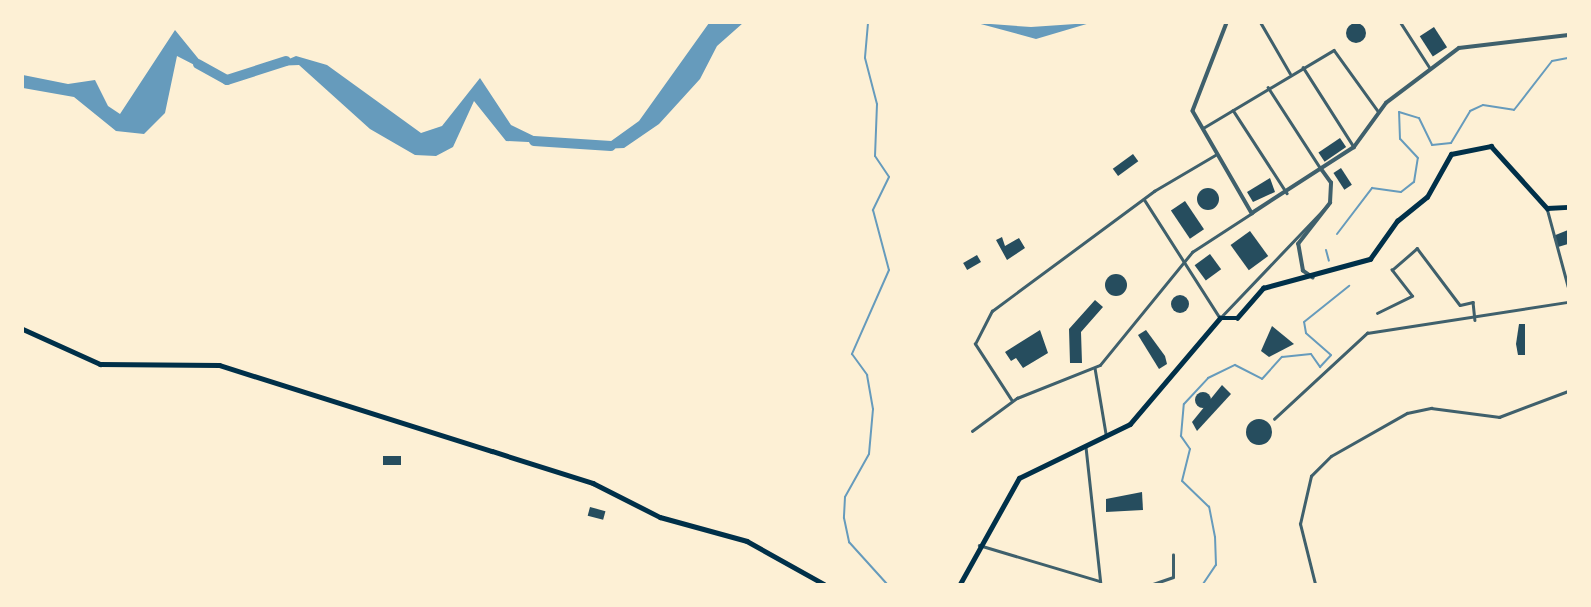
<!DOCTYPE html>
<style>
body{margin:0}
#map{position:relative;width:1591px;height:607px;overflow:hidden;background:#fdf0d5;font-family:Inter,sans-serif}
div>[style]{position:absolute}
.water>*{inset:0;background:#669bbc}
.stream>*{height:2px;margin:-1px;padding:0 1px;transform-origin:1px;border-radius:1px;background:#669bbc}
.river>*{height:10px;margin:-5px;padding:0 5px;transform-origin:5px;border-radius:5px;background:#669bbc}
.building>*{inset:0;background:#264d5e;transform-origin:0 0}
.round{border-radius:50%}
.minor>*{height:2.5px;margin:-1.25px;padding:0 1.25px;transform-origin:1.25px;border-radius:1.25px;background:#3f606c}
.tertiary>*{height:3.5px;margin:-1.75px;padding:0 1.75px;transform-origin:1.75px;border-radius:1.75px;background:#3f606c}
.primary>*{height:4.5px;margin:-2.25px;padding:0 2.25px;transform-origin:2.25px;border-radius:2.25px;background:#003049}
span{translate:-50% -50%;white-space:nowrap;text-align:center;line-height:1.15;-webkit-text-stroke:7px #fdf0d5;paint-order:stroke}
.frame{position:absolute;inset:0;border:24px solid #fdf0d5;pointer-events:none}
</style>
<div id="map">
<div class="water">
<div style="clip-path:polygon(709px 23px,743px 23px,717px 46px,700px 79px,659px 124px,624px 148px,600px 149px,639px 121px)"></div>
<div style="clip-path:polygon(977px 23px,1031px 27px,1090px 23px,1036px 39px)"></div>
<div style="clip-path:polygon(175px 30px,210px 73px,177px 56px,165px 113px,144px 134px,116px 131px,74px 97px,23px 88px,23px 75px,68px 84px,95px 80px,108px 106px,120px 114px)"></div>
<div style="clip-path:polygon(296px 56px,327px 65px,421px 133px,442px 126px,480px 78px,511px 125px,548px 143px,506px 141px,474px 101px,453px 147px,436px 156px,415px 155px,370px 129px,299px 65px,273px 66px)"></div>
</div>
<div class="stream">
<div style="left:868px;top:23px;width:35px;rotate:95deg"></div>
<div style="left:865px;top:58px;width:48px;rotate:75.4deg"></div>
<div style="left:877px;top:104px;width:52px;rotate:92.2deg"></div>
<div style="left:875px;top:156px;width:25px;rotate:56deg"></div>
<div style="left:889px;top:177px;width:37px;rotate:116deg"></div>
<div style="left:873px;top:210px;width:62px;rotate:75.1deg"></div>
<div style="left:889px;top:270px;width:92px;rotate:113.8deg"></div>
<div style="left:852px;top:354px;width:26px;rotate:54deg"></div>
<div style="left:867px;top:375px;width:35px;rotate:80deg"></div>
<div style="left:873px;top:409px;width:45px;rotate:95.1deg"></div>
<div style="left:869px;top:454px;width:49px;rotate:119.2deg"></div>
<div style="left:845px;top:497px;width:21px;rotate:93deg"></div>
<div style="left:844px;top:518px;width:25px;rotate:78deg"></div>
<div style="left:849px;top:542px;width:57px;rotate:47.9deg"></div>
<div style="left:1337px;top:234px;width:58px;rotate:-52.7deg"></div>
<div style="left:1372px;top:188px;width:29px;rotate:8deg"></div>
<div style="left:1401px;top:192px;width:16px;rotate:-38deg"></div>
<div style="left:1414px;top:182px;width:24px;rotate:-81deg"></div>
<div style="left:1418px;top:158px;width:26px;rotate:-133deg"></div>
<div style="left:1400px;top:139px;width:27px;rotate:-92deg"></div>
<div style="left:1399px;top:112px;width:21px;rotate:17deg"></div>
<div style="left:1419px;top:118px;width:30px;rotate:64deg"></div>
<div style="left:1432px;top:145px;width:19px;rotate:-6deg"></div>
<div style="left:1451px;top:143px;width:37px;rotate:-59deg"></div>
<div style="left:1470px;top:111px;width:14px;rotate:-25deg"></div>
<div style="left:1483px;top:105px;width:31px;rotate:9deg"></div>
<div style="left:1514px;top:110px;width:62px;rotate:-52.2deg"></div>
<div style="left:1552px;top:61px;width:16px;rotate:-11deg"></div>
<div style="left:1326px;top:250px;width:11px;rotate:75deg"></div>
<div style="left:1203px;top:584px;width:23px;rotate:-56deg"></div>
<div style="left:1216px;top:565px;width:28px;rotate:-92deg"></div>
<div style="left:1215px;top:537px;width:31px;rotate:-101deg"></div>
<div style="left:1209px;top:507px;width:37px;rotate:-136deg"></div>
<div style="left:1182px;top:481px;width:33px;rotate:-76deg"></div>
<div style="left:1190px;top:449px;width:16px;rotate:-125deg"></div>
<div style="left:1181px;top:436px;width:32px;rotate:-85deg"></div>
<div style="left:1184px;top:404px;width:35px;rotate:-47deg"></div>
<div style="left:1208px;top:378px;width:30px;rotate:-26deg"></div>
<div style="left:1235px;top:365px;width:30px;rotate:27deg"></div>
<div style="left:1262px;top:379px;width:30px;rotate:-48deg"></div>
<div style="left:1282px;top:357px;width:29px;rotate:-6deg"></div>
<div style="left:1311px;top:354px;width:16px;rotate:55deg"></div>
<div style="left:1320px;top:367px;width:16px;rotate:-47deg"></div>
<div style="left:1331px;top:355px;width:33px;rotate:-139deg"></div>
<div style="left:1306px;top:333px;width:11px;rotate:-100deg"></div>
<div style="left:1304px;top:322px;width:58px;rotate:-38.7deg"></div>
</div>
<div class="river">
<div style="left:198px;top:64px;width:33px;rotate:29deg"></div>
<div style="left:227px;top:80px;width:62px;rotate:-17.9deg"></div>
<div style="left:534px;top:141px;width:77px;rotate:3.7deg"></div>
</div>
<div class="building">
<div class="round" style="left:1346px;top:23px;width:20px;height:20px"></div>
<div style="left:1434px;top:27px;width:24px;height:17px;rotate:57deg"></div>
<div style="left:1340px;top:138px;width:11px;height:26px;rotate:56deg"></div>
<div style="left:1133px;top:154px;width:9px;height:25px;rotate:54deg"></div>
<div style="left:1341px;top:168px;width:20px;height:9px;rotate:57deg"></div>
<div style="clip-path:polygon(1270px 178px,1275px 192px,1253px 202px,1247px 192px)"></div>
<div class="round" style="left:1197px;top:188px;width:22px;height:22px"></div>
<div style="left:1185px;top:201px;width:34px;height:17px;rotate:56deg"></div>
<div style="clip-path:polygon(1568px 230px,1568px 244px,1558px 247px,1553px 236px)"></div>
<div style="left:1250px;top:231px;width:31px;height:24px;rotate:54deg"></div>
<div style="clip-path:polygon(1002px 237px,1005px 246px,1019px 238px,1025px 248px,1007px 260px,996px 240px)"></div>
<div style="left:1210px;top:254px;width:19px;height:19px;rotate:54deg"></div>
<div style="left:977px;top:255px;width:8px;height:16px;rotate:60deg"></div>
<div class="round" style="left:1105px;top:274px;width:22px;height:22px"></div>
<div class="round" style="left:1171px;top:295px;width:18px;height:18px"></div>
<div style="clip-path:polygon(1095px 300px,1103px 307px,1081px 332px,1082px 363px,1070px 363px,1069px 329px)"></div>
<div style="clip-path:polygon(1519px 324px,1525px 324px,1525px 355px,1518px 355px,1516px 344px)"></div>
<div style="clip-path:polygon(1272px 326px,1294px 344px,1269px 357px,1261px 351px)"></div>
<div style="clip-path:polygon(1040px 330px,1048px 353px,1023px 368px,1016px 358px,1011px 361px,1005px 352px)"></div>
<div style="clip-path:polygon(1146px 330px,1165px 356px,1167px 364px,1159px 369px,1138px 335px)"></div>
<div style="clip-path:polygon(1222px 385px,1231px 394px,1197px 431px,1192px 422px)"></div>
<div class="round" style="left:1195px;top:392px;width:16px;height:16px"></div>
<div class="round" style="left:1246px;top:419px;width:26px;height:26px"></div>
<div style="left:383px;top:456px;width:18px;height:9px"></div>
<div style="clip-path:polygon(1142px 492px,1143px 510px,1106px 512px,1106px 499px)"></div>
<div style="left:590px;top:507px;width:16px;height:9px;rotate:15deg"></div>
</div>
<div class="minor">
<div style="left:1261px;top:23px;width:58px;rotate:59.9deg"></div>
<div style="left:1401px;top:23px;width:54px;rotate:57.2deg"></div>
<div style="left:1303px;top:67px;width:95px;rotate:57.5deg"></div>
<div style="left:1268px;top:87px;width:98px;rotate:57.1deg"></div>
<div style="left:1233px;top:110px;width:99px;rotate:57deg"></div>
<div style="left:1203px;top:128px;width:152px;rotate:-30.8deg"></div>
<div style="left:1334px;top:50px;width:75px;rotate:54.2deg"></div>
<div style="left:1144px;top:199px;width:141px;rotate:57.4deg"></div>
<div style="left:1220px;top:318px;width:155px;rotate:-46.3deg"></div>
<div style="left:1547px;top:208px;width:81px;rotate:74.9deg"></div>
<div style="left:1377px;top:313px;width:39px;rotate:-26deg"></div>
<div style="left:1412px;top:296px;width:33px;rotate:-128deg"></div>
<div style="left:1392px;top:270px;width:33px;rotate:-41deg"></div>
<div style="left:1417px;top:248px;width:71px;rotate:53deg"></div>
<div style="left:1460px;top:305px;width:13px;rotate:-13deg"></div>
<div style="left:1473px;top:302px;width:18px;rotate:84deg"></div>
<div style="left:1095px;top:368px;width:67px;rotate:80.5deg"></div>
<div style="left:1012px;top:401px;width:68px;rotate:-123deg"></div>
<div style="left:975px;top:344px;width:37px;rotate:-63deg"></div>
<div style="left:992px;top:311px;width:202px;rotate:-36.5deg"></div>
<div style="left:1154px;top:191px;width:71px;rotate:-30.5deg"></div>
<div style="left:1274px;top:419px;width:127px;rotate:-42.8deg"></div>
<div style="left:1367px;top:333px;width:203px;rotate:-8.8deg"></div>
<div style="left:972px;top:431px;width:56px;rotate:-36.3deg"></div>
<div style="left:1017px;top:398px;width:89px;rotate:-21.7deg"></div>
<div style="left:1100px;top:365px;width:146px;rotate:-50.8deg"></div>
<div style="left:1192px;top:252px;width:72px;rotate:-33deg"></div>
<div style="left:1086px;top:447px;width:138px;rotate:83.8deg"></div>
<div style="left:979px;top:545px;width:126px;rotate:16.6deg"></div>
<div style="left:1153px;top:584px;width:21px;rotate:-19deg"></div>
<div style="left:1173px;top:577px;width:22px;rotate:-90deg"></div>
<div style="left:1315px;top:584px;width:62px;rotate:-104deg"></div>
<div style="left:1300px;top:524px;width:49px;rotate:-77.1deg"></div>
<div style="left:1311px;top:476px;width:28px;rotate:-45deg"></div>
<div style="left:1331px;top:456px;width:87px;rotate:-29.5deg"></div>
<div style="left:1407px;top:413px;width:25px;rotate:-12deg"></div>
<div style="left:1431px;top:408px;width:69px;rotate:7.5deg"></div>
<div style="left:1499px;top:417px;width:74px;rotate:-20.6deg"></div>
</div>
<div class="tertiary">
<div style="left:1227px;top:23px;width:94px;rotate:111.1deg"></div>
<div style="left:1193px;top:111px;width:118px;rotate:60deg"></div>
<div style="left:1252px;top:213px;width:121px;rotate:-32.9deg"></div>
<div style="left:1354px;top:147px;width:54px;rotate:-54deg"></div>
<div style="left:1386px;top:103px;width:91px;rotate:-37deg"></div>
<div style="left:1459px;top:48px;width:110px;rotate:-6.8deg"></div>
<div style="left:1313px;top:278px;width:12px;rotate:-145deg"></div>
<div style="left:1303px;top:271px;width:27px;rotate:-100deg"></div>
<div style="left:1298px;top:244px;width:52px;rotate:-52deg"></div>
<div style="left:1330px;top:203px;width:20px;rotate:-87deg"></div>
<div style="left:1331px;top:183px;width:17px;rotate:-126deg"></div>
</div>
<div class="primary">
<div style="left:23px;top:329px;width:85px;rotate:24.4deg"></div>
<div style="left:100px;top:364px;width:119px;rotate:0.5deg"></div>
<div style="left:219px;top:365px;width:286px;rotate:17.5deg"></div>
<div style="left:492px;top:451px;width:106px;rotate:17.6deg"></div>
<div style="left:593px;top:483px;width:75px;rotate:26.9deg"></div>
<div style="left:660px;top:517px;width:90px;rotate:15.4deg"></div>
<div style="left:747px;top:541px;width:88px;rotate:29.2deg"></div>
<div style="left:960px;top:584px;width:121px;rotate:-60.9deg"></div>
<div style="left:1019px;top:478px;width:123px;rotate:-25.9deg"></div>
<div style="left:1130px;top:424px;width:139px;rotate:-49.7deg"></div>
<div style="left:1220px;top:318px;width:17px"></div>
<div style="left:1237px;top:318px;width:40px;rotate:-49deg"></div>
<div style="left:1263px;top:288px;width:111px;rotate:-15.2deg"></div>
<div style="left:1370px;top:259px;width:47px;rotate:-54.6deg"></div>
<div style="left:1397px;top:221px;width:38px;rotate:-39deg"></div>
<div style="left:1427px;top:197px;width:49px;rotate:-60.8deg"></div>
<div style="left:1451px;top:154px;width:41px;rotate:-11.3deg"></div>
<div style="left:1491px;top:146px;width:84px;rotate:47.9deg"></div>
<div style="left:1547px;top:208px;width:21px;rotate:-3deg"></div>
</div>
<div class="frame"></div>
</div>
